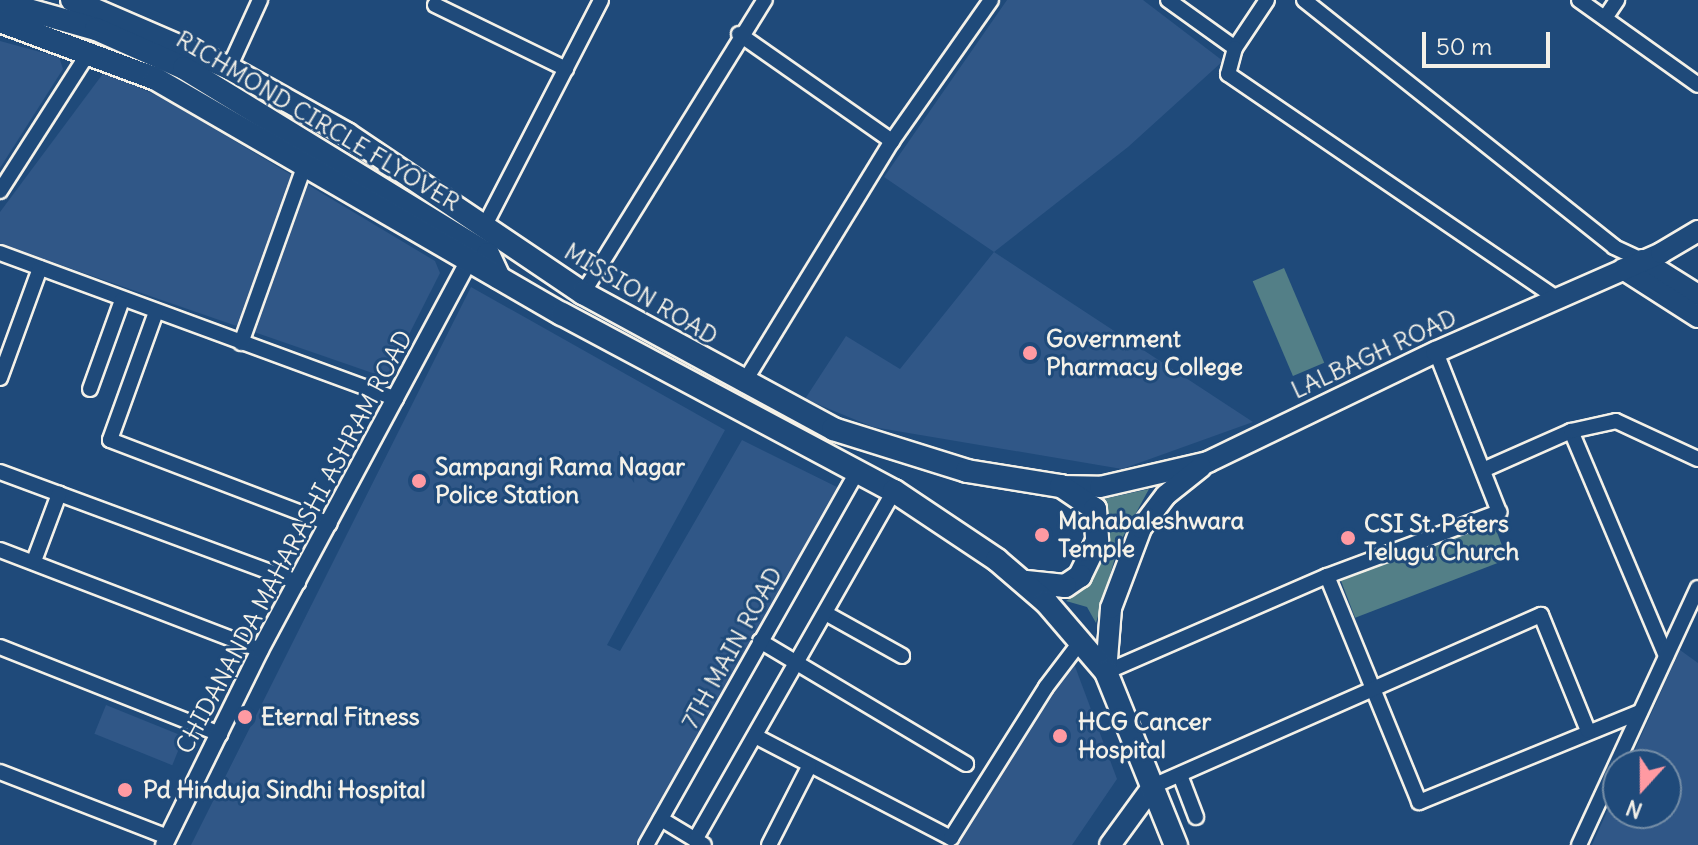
<!DOCTYPE html>
<style>
body{margin:0}
#map{position:relative;width:1698px;height:845px;overflow:hidden;background:#1f4a7a;font-family:Delius,sans-serif}
div>[style]{position:absolute}
.built>*{inset:0;background:#305787;transform-origin:0 0}
.green>*{inset:0;background:#537f87;transform-origin:0 0}
.roads{filter:drop-shadow(2px 0 #f4f1e8) drop-shadow(-2px 0 #f4f1e8) drop-shadow(0 2px #f4f1e8) drop-shadow(0 -2px #f4f1e8)}
.minor>*{height:14px;margin:-7px;padding:0 7px;transform-origin:7px;border-radius:7px;background:#1f4a7a}
.tertiary>*{height:16px;margin:-8px;padding:0 8px;transform-origin:8px;border-radius:8px;background:#1f4a7a}
.secondary>*{height:20px;margin:-10px;padding:0 10px;transform-origin:10px;border-radius:10px;background:#1f4a7a}
.primary>*{height:22px;margin:-11px;padding:0 11px;transform-origin:11px;border-radius:11px;background:#1f4a7a}
.dots>*{width:22px;height:22px;translate:-50% -50%;box-sizing:border-box;border:4px solid #1f4a7a;border-radius:50%}
span{translate:-50% -50%;white-space:nowrap;text-align:center;line-height:1.15;-webkit-text-stroke:6px #1f4a7a;paint-order:stroke}
.street-label{font-size:24px;color:#f4f1e8}
.poi-label{font-size:24px;color:#f4f1e8;font-weight:700}
.left{translate:0 -50%;text-align:left}
.north{position:absolute;left:1602px;top:749px;width:80px;height:80px;box-sizing:border-box;background:#1f4a7a;border:2px solid #748da6;border-radius:50%;rotate:201deg;font-size:22px;font-weight:700;line-height:32px;text-align:center;color:#f4f1e8}
.north::after{content:'';display:block;margin:auto;width:28px;height:36px;background:#ff9aa2;clip-path:polygon(50% 0,100% 100%,50% 72%,0 100%)}
.scale{position:absolute;left:1422px;top:32px;width:128px;height:36px;box-sizing:border-box;border:4px solid #f4f1e8;border-top:0;padding-left:10px;font-size:24px;line-height:28px;white-space:nowrap;color:#f4f1e8;-webkit-text-stroke:6px #1f4a7a;paint-order:stroke}
</style>
<div id="map">
<div class="built">
<div style="clip-path:polygon(1007px 0,1143px 0,1223px 61px,1128px 147px,994px 252px,1253px 422px,1122px 469px,873px 427px,805px 399px,846px 336px,900px 369px,994px 252px,884px 177px)"></div>
<div style="clip-path:polygon(0 41px,59px 57px,63px 69px,0 168px)"></div>
<div style="clip-path:polygon(105px 71px,168px 101px,435px 261px,440px 273px,387px 378px,0 244px,0 212px)"></div>
<div style="clip-path:polygon(471px 287px,725px 430px,607px 645px,620px 651px,742px 440px,841px 489px,635px 845px,191px 845px)"></div>
<div style="clip-path:polygon(1680px 650px,1698px 663px,1698px 845px,1592px 845px,1618px 787px,1618px 813px,1666px 813px,1666px 765px,1628px 765px)"></div>
<div style="clip-path:polygon(1073px 661px,1117px 779px,1072px 845px,952px 845px,1045px 693px)"></div>
<div style="left:106px;top:705px;width:84px;height:31px;rotate:22deg"></div>
</div>
<div class="green">
<div style="left:1284px;top:268px;width:103px;height:34px;rotate:67deg"></div>
<div style="clip-path:polygon(1149px 489px,1119px 544px,1096px 623px,1087px 607px,1066px 601px,1090px 585px,1108px 548px,1111px 527px,1099px 500px)"></div>
<div style="left:1493px;top:522px;width:40px;height:163px;rotate:69deg"></div>
</div>
<div class="roads">
<div class="minor">
<div style="left:1168px;top:0;width:82px;rotate:35.6deg"></div>
<div style="left:1267px;top:0;width:58px;rotate:123.7deg"></div>
<div style="left:1235px;top:48px;width:27px;rotate:105deg"></div>
<div style="left:1228px;top:74px;width:397px;rotate:34.3deg"></div>
<div style="left:1304px;top:0;width:396px;rotate:38.5deg"></div>
<div style="left:1614px;top:247px;width:31px;rotate:25deg"></div>
<div style="left:1579px;top:0;width:146px;rotate:35.5deg"></div>
<div style="left:435px;top:5px;width:146px;rotate:26deg"></div>
<div style="left:1605px;top:18px;width:22px;rotate:-56deg"></div>
<div style="left:739px;top:34px;width:187px;rotate:35deg"></div>
<div style="left:229px;top:68px;width:75px;rotate:-65.5deg"></div>
<div style="left:0;top:191px;width:167px;rotate:-57.4deg"></div>
<div style="left:484px;top:227px;width:255px;rotate:-62.7deg"></div>
<div style="left:0;top:253px;width:422px;rotate:20.2deg"></div>
<div style="left:583px;top:293px;width:345px;rotate:-58.2deg"></div>
<div style="left:156px;top:312px;width:136px;rotate:109.8deg"></div>
<div style="left:110px;top:440px;width:235px;rotate:20.9deg"></div>
<div style="left:241px;top:343px;width:190px;rotate:-70.3deg"></div>
<div style="left:0;top:378px;width:117px;rotate:-70deg"></div>
<div style="left:743px;top:384px;width:285px;rotate:-58.5deg"></div>
<div style="left:892px;top:141px;width:172px;rotate:-54.9deg"></div>
<div style="left:90px;top:389px;width:95px;rotate:-70.2deg"></div>
<div style="left:1571px;top:431px;width:244px;rotate:67.1deg"></div>
<div style="left:1483px;top:470px;width:96px;rotate:-23.9deg"></div>
<div style="left:1571px;top:431px;width:46px;rotate:-12.5deg"></div>
<div style="left:1616px;top:421px;width:90px;rotate:24.9deg"></div>
<div style="left:0;top:472px;width:318px;rotate:20.3deg"></div>
<div style="left:0;top:550px;width:279px;rotate:21deg"></div>
<div style="left:34px;top:561px;width:72px;rotate:-69.5deg"></div>
<div style="left:1327px;top:576px;width:244px;rotate:67.8deg"></div>
<div style="left:1419px;top:802px;width:238px;rotate:-22.2deg"></div>
<div style="left:827px;top:614px;width:86px;rotate:29.2deg"></div>
<div style="left:760px;top:641px;width:240px;rotate:30.8deg"></div>
<div style="left:0;top:647px;width:237px;rotate:21.6deg"></div>
<div style="left:1106px;top:672px;width:241px;rotate:-23.5deg"></div>
<div style="left:1327px;top:576px;width:184px;rotate:-20.4deg"></div>
<div style="left:1499px;top:512px;width:172px;rotate:-111.5deg"></div>
<div style="left:757px;top:737px;width:219px;rotate:27.5deg"></div>
<div style="left:951px;top:838px;width:178px;rotate:-57.8deg"></div>
<div style="left:1046px;top:687px;width:58px;rotate:-52.7deg"></div>
<div style="left:0;top:772px;width:180px;rotate:21.2deg"></div>
<div style="left:1180px;top:775px;width:45px;rotate:69.1deg"></div>
<div style="left:1153px;top:786px;width:424px;rotate:-23.8deg"></div>
<div style="left:1541px;top:615px;width:125px;rotate:67.9deg"></div>
<div style="left:661px;top:819px;width:50px;rotate:31.2deg"></div>
<div style="left:695px;top:840px;width:402px;rotate:-60.3deg"></div>
<div style="left:646px;top:845px;width:429px;rotate:-60.5deg"></div>
<div style="left:769px;top:845px;width:88px;rotate:-62.9deg"></div>
<div style="left:1579px;top:845px;width:283px;rotate:-65.2deg"></div>
</div>
<div class="tertiary">
<div style="left:164px;top:845px;width:217px;rotate:-63.8deg"></div>
<div style="left:260px;top:650px;width:442px;rotate:-61.8deg"></div>
</div>
<div class="secondary">
<div style="left:1642px;top:260px;width:66px;rotate:32deg"></div>
<div style="left:1623px;top:269px;width:89px;rotate:32.6deg"></div>
<div style="left:1061px;top:486px;width:39px;rotate:1deg"></div>
<div style="left:1100px;top:487px;width:111px;rotate:-13deg"></div>
<div style="left:1208px;top:462px;width:253px;rotate:-25.8deg"></div>
<div style="left:1436px;top:352px;width:246px;rotate:-23.7deg"></div>
<div style="left:1661px;top:253px;width:43px;rotate:-30.7deg"></div>
<div style="left:1106px;top:672px;width:64px;rotate:-85.5deg"></div>
<div style="left:1111px;top:608px;width:85px;rotate:-69.4deg"></div>
<div style="left:1141px;top:528px;width:41px;rotate:-52.9deg"></div>
<div style="left:1166px;top:495px;width:45px;rotate:-38.7deg"></div>
<div style="left:1110px;top:845px;width:73px;rotate:-53.9deg"></div>
</div>
<div class="primary">
<div style="left:72px;top:0;width:171px;rotate:23.4deg"></div>
<div style="left:229px;top:68px;width:135px;rotate:29.2deg"></div>
<div style="left:347px;top:134px;width:285px;rotate:34deg"></div>
<div style="left:583px;top:293px;width:285px;rotate:28.5deg"></div>
<div style="left:833px;top:429px;width:140px;rotate:17.4deg"></div>
<div style="left:967px;top:471px;width:95px;rotate:9.1deg"></div>
<div style="left:1061px;top:486px;width:41px;rotate:34.1deg"></div>
<div style="left:1095px;top:509px;width:32px;rotate:86deg"></div>
<div style="left:1097px;top:541px;width:39px;rotate:116deg"></div>
<div style="left:1080px;top:576px;width:18px;rotate:146deg"></div>
<div style="left:1065px;top:586px;width:39px;rotate:-174deg"></div>
<div style="left:0;top:2px;width:100px;rotate:15.7deg"></div>
<div style="left:96px;top:29px;width:96px;rotate:23.9deg"></div>
<div style="left:184px;top:68px;width:356px;rotate:31.5deg"></div>
<div style="left:488px;top:254px;width:26px;rotate:65deg"></div>
<div style="left:0;top:21px;width:166px;rotate:20.4deg"></div>
<div style="left:156px;top:79px;width:469px;rotate:30.1deg"></div>
<div style="left:562px;top:314px;width:376px;rotate:28.1deg"></div>
<div style="left:894px;top:491px;width:124px;rotate:33.8deg"></div>
<div style="left:997px;top:560px;width:65px;rotate:40.6deg"></div>
<div style="left:1046px;top:602px;width:92px;rotate:49.4deg"></div>
<div style="left:1106px;top:672px;width:187px;rotate:68deg"></div>
</div>
</div>
<div class="dots">
<div style="left:1030px;top:353px;background:#ff9aa2"></div>
<div style="left:419px;top:481px;background:#ff9aa2"></div>
<div style="left:1042px;top:535px;background:#ff9aa2"></div>
<div style="left:1348px;top:538px;background:#ff9aa2"></div>
<div style="left:245px;top:717px;background:#ff9aa2"></div>
<div style="left:1060px;top:736px;background:#ff9aa2"></div>
<div style="left:125px;top:790px;background:#ff9aa2"></div>
</div>
<div class="street-label">
<span style="left:318px;top:121px;rotate:31deg">RICHMOND CIRCLE FLYOVER</span>
<span style="left:641px;top:294px;rotate:31deg">MISSION ROAD</span>
<span style="left:1374px;top:354px;rotate:-25deg">LALBAGH ROAD</span>
<span style="left:294px;top:542px;rotate:-62deg">CHIDANANDA MAHARASHI ASHRAM ROAD</span>
<span style="left:732px;top:648px;rotate:-61deg">7TH MAIN ROAD</span>
</div>
<div class="poi-label">
<span class="left" style="left:1046px;top:353px">Government<br>Pharmacy College</span>
<span class="left" style="left:435px;top:481px">Sampangi Rama Nagar<br>Police Station</span>
<span class="left" style="left:1058px;top:535px">Mahabaleshwara<br>Temple</span>
<span class="left" style="left:1364px;top:538px">CSI St. Peters<br>Telugu Church</span>
<span class="left" style="left:261px;top:717px">Eternal Fitness</span>
<span class="left" style="left:1078px;top:736px">HCG Cancer<br>Hospital</span>
<span class="left" style="left:143px;top:790px">Pd Hinduja Sindhi Hospital</span>
</div>
<div class="north">N</div>
<div class="scale">50 m</div>
</div>
